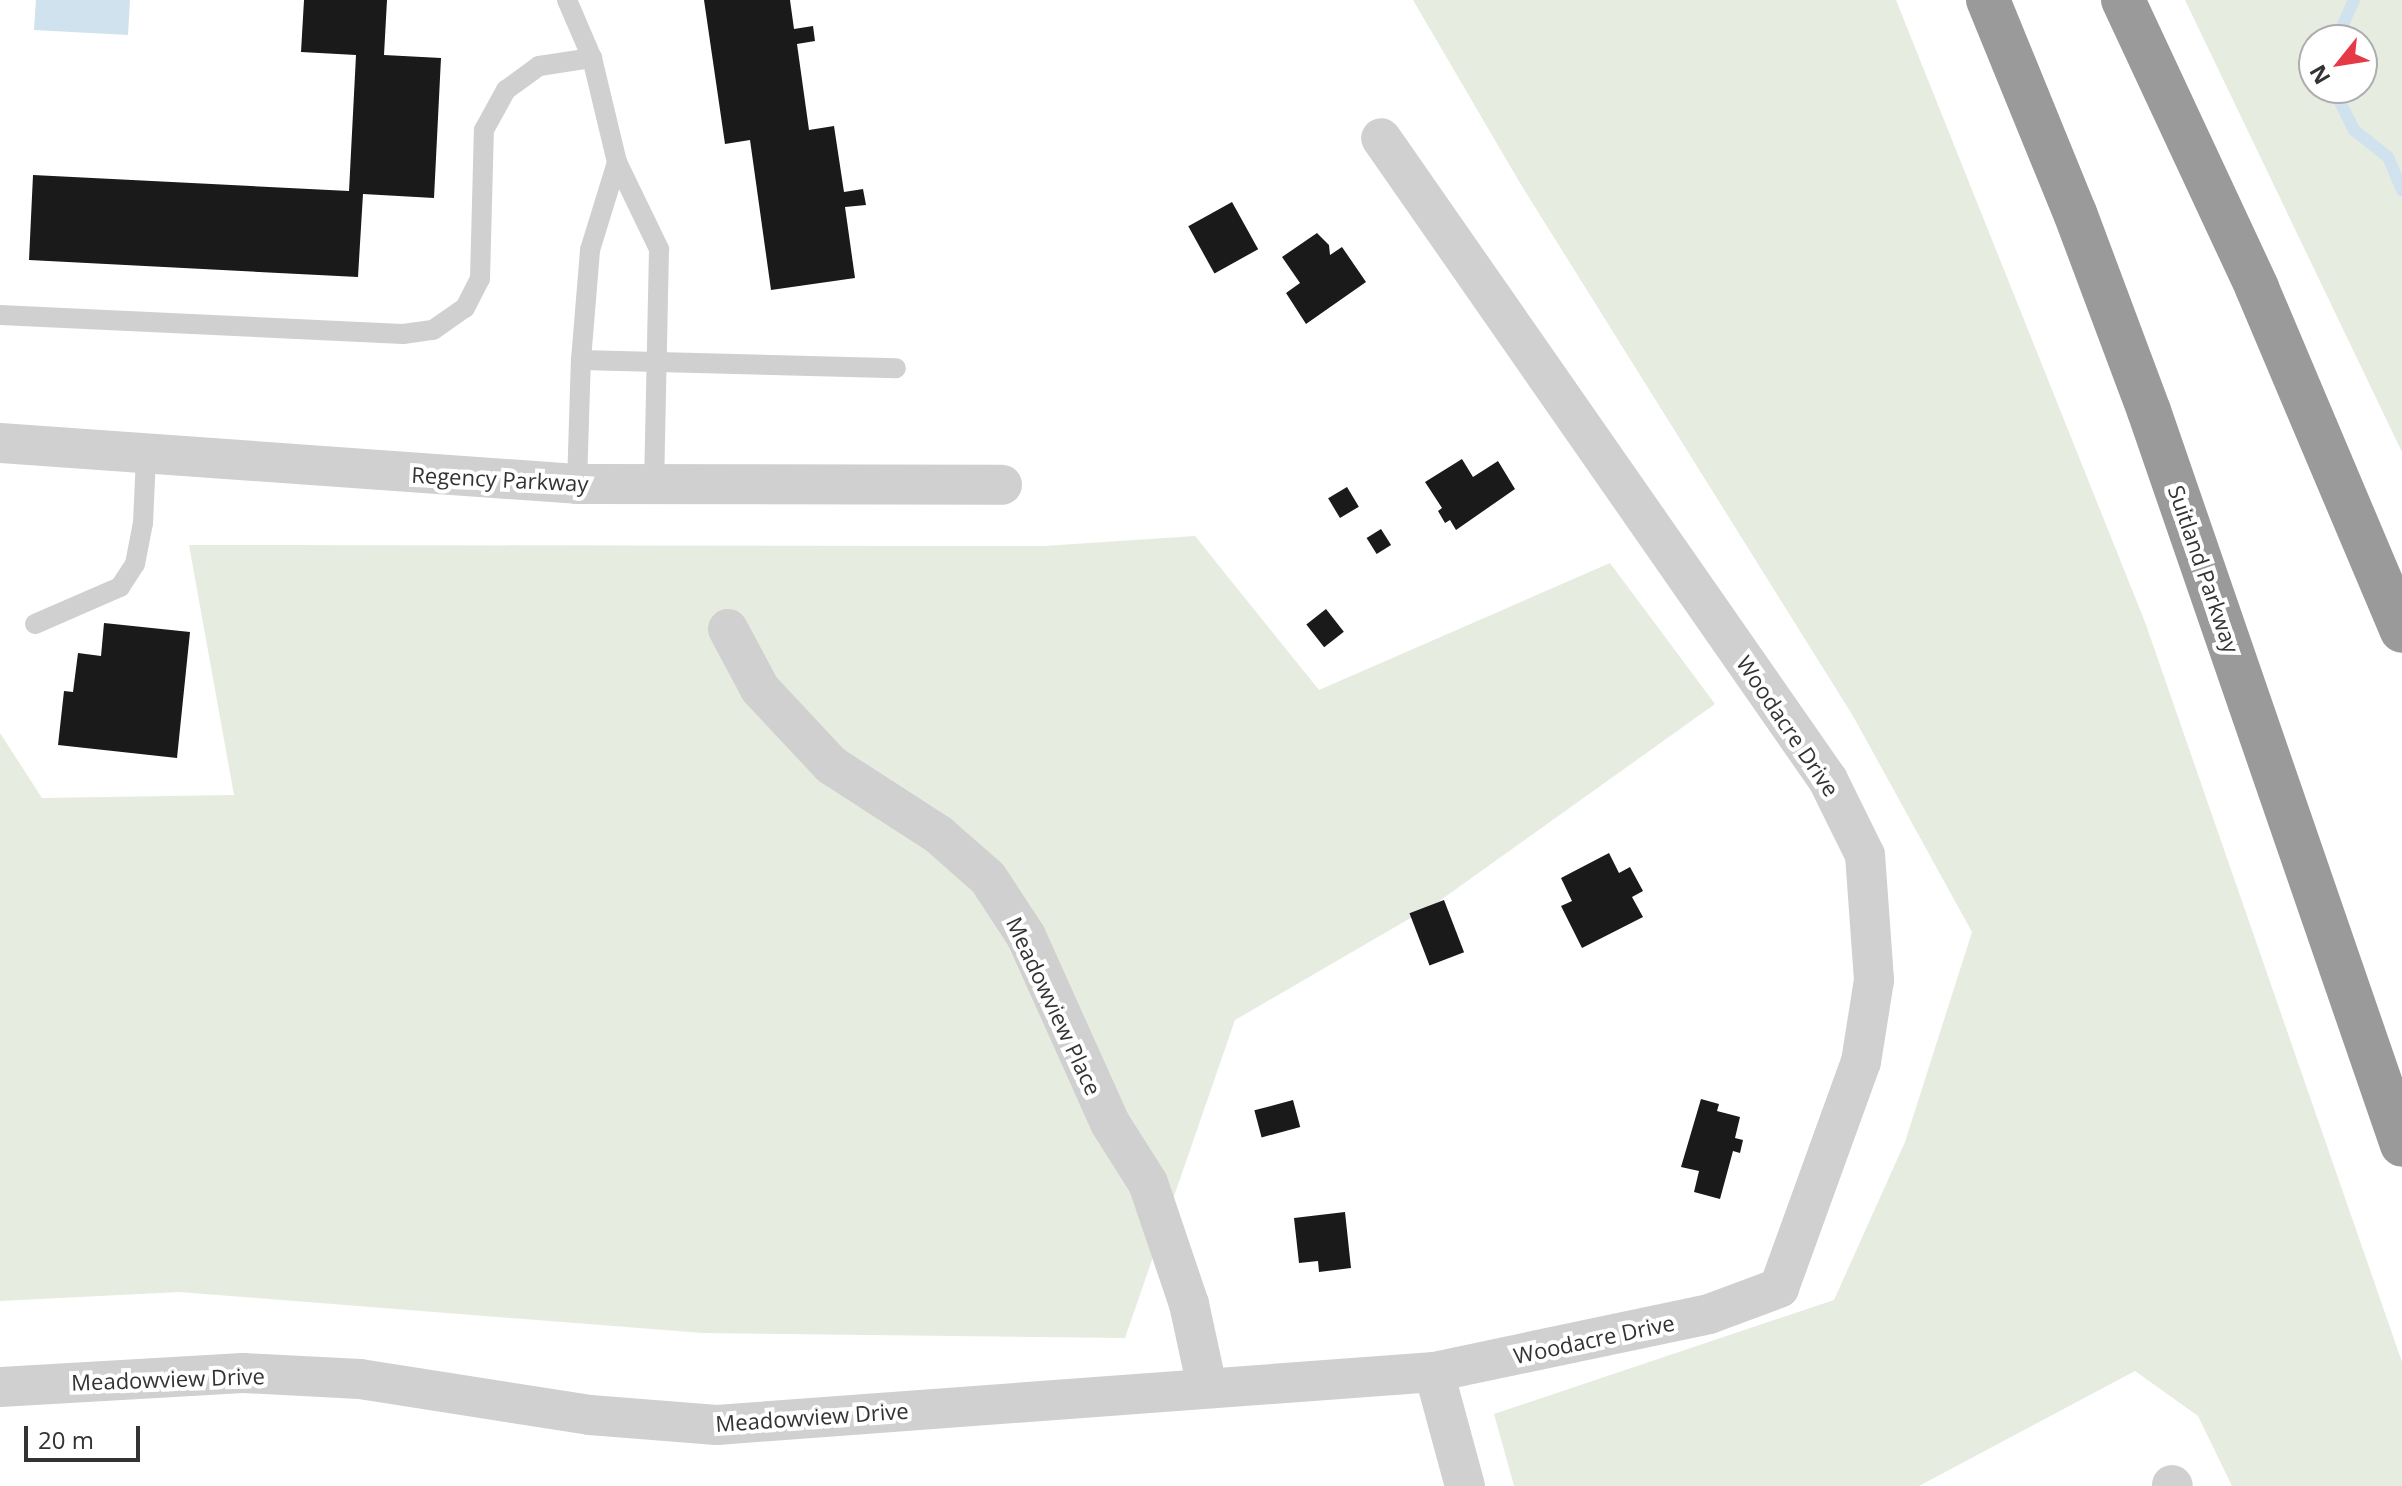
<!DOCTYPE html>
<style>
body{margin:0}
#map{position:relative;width:2402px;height:1486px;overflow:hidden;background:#fff;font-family:"Open Sans",sans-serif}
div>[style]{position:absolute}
.green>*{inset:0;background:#e6ecdf}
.water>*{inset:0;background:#cfe2ee}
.stream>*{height:12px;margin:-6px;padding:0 6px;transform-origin:6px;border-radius:6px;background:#cfe2ee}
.building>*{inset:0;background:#1a1a1a;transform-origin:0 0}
.lane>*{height:20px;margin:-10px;padding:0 10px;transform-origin:10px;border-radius:10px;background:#d0d0d0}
.street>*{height:40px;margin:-20px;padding:0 20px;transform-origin:20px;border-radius:20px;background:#d0d0d0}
.highway>*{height:44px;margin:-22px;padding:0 22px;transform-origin:22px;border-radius:22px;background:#9a9a9a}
span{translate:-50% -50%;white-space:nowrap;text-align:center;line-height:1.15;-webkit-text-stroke:8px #fff;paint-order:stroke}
.street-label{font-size:22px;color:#333}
.north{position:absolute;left:2298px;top:24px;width:80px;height:80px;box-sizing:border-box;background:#fff;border:2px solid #adadad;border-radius:50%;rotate:240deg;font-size:22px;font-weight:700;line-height:32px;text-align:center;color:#333}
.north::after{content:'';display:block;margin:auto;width:28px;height:36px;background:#e63946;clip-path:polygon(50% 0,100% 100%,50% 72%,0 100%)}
.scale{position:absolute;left:24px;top:1426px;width:116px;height:36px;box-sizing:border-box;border:4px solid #333;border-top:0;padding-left:10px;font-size:24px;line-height:28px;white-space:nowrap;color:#333;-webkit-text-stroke:6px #fff;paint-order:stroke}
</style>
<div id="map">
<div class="green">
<div style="clip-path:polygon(1413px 0,1896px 0,2145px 622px,2402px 1362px,2402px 1486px,2232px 1486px,2198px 1416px,2135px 1371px,1919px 1486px,1514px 1486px,1494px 1414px,1834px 1300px,1905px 1142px,1972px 932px,1853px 716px,1520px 183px)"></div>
<div style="clip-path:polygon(evenodd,2185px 0,2402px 0,2402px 452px,2185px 0,2362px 40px,2362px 88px,2314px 88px,2314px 40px,2362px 40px)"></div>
<div style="clip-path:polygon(1195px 536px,1319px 690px,1610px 563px,1715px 704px,1438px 902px,1235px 1020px,1125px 1338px,703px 1333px,179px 1292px,0 1301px,0 733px,42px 798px,234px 795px,189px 545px,1044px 546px)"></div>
</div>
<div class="water">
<div style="clip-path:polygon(36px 0,130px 0,128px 35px,34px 30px)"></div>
</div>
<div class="stream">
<div style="left:2336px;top:40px;width:44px;rotate:-65.8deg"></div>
<div style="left:2333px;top:88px;width:47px;rotate:63.4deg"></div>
<div style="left:2354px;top:130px;width:43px;rotate:38.5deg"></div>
<div style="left:2388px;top:157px;width:36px;rotate:67deg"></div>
</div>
<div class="building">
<div style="clip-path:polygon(304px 0,387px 0,384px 55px,441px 58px,434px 198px,363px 194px,358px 277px,29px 260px,33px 175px,349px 191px,356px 55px,301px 52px)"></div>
<div style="clip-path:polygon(704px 0,790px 0,794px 29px,813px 26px,815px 41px,797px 44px,809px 130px,834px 126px,844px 192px,863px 189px,866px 205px,845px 207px,855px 278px,771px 290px,750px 140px,725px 144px)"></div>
<div style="left:1232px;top:202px;width:54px;height:50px;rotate:61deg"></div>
<div style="clip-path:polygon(1317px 233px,1329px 245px,1330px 255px,1342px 247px,1366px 282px,1306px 324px,1286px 293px,1300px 283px,1282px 257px)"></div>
<div style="clip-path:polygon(1462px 459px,1473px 477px,1498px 461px,1515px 489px,1456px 530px,1450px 520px,1445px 523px,1438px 511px,1442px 508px,1425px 482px)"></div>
<div style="left:1347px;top:487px;width:23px;height:22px;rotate:59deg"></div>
<div style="left:1381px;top:529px;width:19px;height:17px;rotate:58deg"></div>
<div style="left:1326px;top:609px;width:29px;height:25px;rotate:52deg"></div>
<div style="clip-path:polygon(104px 623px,190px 632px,177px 758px,58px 745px,64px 691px,73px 692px,78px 653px,101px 656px)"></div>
<div style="clip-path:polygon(1609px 853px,1619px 873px,1630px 867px,1643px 891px,1632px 897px,1643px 917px,1582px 948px,1561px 906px,1572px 901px,1561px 878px)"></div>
<div style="left:1444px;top:900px;width:56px;height:37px;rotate:69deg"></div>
<div style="clip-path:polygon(1701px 1099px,1719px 1104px,1717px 1111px,1740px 1117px,1735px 1138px,1743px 1140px,1740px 1153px,1733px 1151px,1720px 1199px,1694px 1192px,1699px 1171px,1681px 1167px)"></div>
<div style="left:1293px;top:1100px;width:28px;height:40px;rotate:75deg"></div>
<div style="clip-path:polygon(1345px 1212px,1351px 1268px,1319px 1272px,1318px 1261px,1299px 1263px,1294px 1218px)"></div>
</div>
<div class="lane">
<div style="left:567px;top:0;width:63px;rotate:66.7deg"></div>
<div style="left:592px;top:58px;width:107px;rotate:76.5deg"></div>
<div style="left:617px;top:162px;width:97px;rotate:64.2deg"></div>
<div style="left:659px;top:249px;width:236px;rotate:91.2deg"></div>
<div style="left:0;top:315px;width:403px;rotate:2.7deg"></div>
<div style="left:403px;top:334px;width:30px;rotate:-8deg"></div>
<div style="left:433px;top:330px;width:39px;rotate:-35deg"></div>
<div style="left:465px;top:308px;width:33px;rotate:-63deg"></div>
<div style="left:480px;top:279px;width:149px;rotate:-88.5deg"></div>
<div style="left:484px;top:130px;width:46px;rotate:-61.2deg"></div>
<div style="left:506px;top:90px;width:41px;rotate:-36deg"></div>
<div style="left:539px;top:66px;width:54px;rotate:-8.6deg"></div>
<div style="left:581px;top:360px;width:315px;rotate:1.5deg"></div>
<div style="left:577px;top:484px;width:124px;rotate:-88.2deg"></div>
<div style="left:581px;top:360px;width:110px;rotate:-85.3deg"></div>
<div style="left:590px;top:250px;width:92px;rotate:-72.9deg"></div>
<div style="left:35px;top:624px;width:93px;rotate:-23.5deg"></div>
<div style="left:120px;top:587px;width:27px;rotate:-57deg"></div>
<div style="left:135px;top:564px;width:42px;rotate:-79deg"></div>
<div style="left:143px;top:523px;width:67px;rotate:-87.4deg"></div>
</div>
<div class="street">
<div style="left:0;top:443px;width:578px;rotate:4.06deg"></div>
<div style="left:577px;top:484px;width:425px;rotate:0.1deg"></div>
<div style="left:728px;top:629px;width:68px;rotate:61.9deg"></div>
<div style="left:760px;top:689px;width:104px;rotate:46.9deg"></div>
<div style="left:831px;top:765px;width:129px;rotate:32.9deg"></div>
<div style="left:939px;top:835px;width:65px;rotate:41.3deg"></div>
<div style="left:988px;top:878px;width:69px;rotate:56.8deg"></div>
<div style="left:1026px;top:936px;width:205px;rotate:65.8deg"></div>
<div style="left:1110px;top:1123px;width:71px;rotate:57.7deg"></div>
<div style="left:1148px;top:1183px;width:128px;rotate:71.3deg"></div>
<div style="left:1189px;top:1304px;width:85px;rotate:77.8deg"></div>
<div style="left:1434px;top:1372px;width:118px;rotate:74.8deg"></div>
<div style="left:0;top:1387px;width:243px;rotate:-3.3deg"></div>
<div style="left:243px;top:1373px;width:117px;rotate:2.9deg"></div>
<div style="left:360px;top:1379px;width:233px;rotate:8.9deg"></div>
<div style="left:590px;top:1415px;width:127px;rotate:4.5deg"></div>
<div style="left:717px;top:1425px;width:719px;rotate:-4.23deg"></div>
<div style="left:1434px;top:1372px;width:281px;rotate:-11.9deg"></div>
<div style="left:1709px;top:1314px;width:75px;rotate:-20.4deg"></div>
<div style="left:1779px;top:1288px;width:240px;rotate:-70.1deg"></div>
<div style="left:1861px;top:1062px;width:83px;rotate:-81deg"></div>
<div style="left:1874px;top:980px;width:125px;rotate:-94.1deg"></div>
<div style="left:1865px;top:855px;width:84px;rotate:-116.3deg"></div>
<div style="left:1828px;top:780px;width:782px;rotate:-124.85deg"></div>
<div style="left:2172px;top:1485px;width:1px;rotate:45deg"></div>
</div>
<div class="highway">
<div style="left:1988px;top:0;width:230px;rotate:67.8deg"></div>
<div style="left:2075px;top:213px;width:211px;rotate:69.5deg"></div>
<div style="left:2149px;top:411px;width:776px;rotate:70.98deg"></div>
<div style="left:2123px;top:0;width:318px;rotate:65deg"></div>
<div style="left:2257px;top:288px;width:372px;rotate:67.1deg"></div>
</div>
<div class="street-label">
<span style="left:500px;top:479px;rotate:3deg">Regency Parkway</span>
<span style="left:2204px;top:569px;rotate:71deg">Suitland Parkway</span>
<span style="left:1788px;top:726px;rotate:56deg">Woodacre Drive</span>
<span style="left:1054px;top:1006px;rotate:65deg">Meadowview Place</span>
<span style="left:1594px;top:1339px;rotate:-12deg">Woodacre Drive</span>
<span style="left:168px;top:1379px;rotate:-2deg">Meadowview Drive</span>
<span style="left:812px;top:1417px;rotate:-4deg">Meadowview Drive</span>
</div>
<div class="north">N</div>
<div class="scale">20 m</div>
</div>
